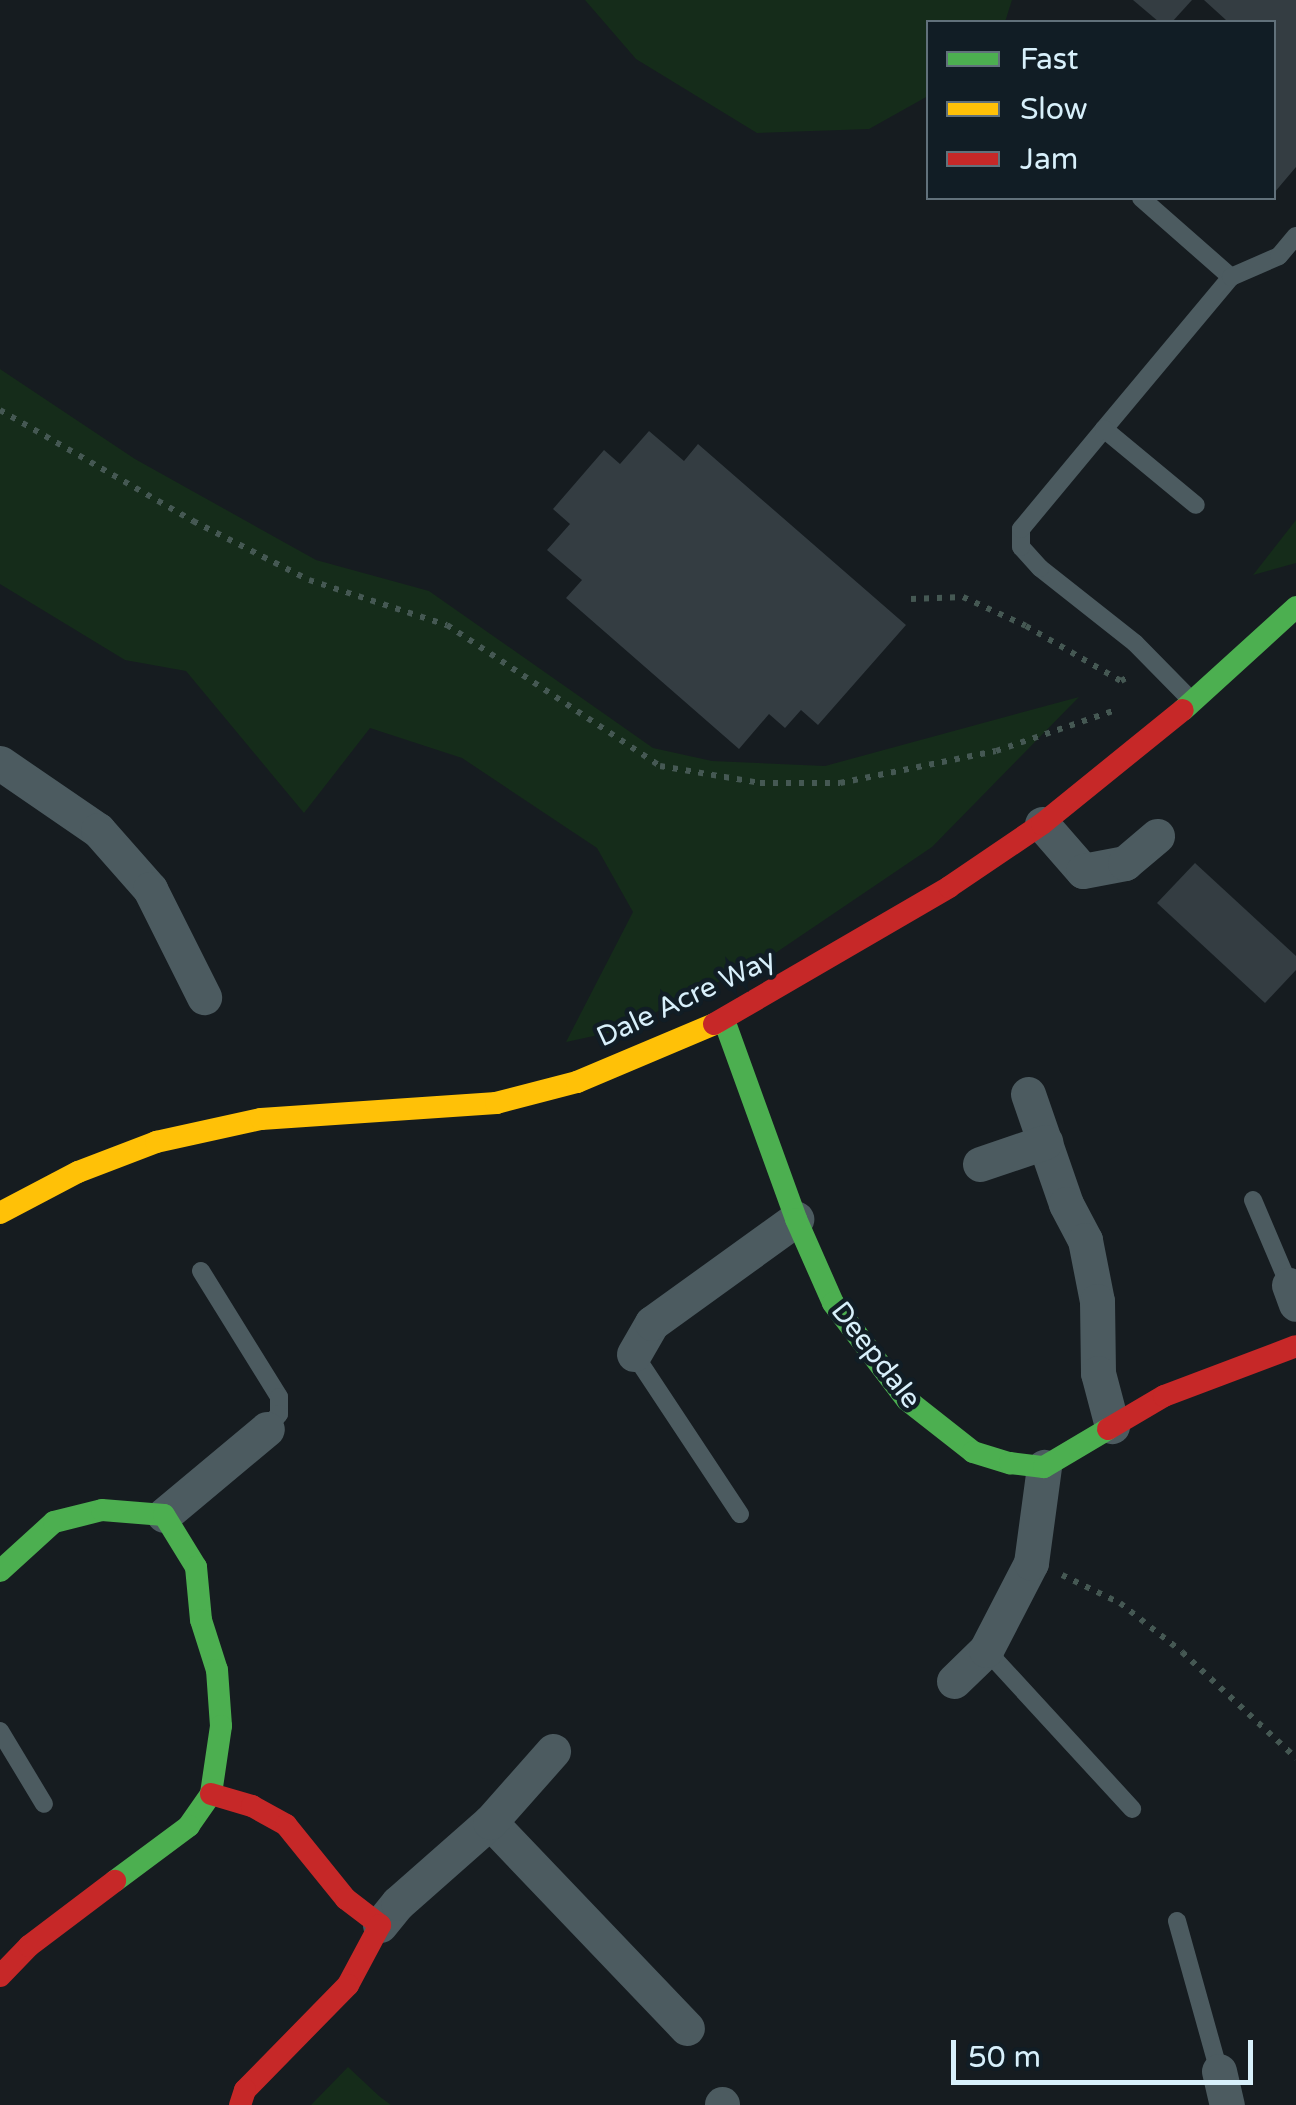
<!DOCTYPE html>
<style>
body{margin:0}
#map{position:relative;width:1296px;height:2105px;overflow:hidden;background:#161c20;font-family:"Varela Round",sans-serif}
div>[style]{position:absolute}
.green>*{inset:0;background:#152c1a}
.building>*{inset:0;background:#343d42}
.path>*{height:6px;margin-top:-3px;transform-origin:0;background:repeating-linear-gradient(90deg,#455853 0 5px,transparent 0 13px)}
.lane>*{height:18px;margin:-9px;padding:0 9px;transform-origin:9px;border-radius:9px;background:#4c5b60}
.street>*{height:35px;margin:-17.5px;padding:0 17.5px;transform-origin:17.5px;border-radius:17.5px;background:#4c5b60}
.fast>*{height:22px;margin:-11px;padding:0 11px;transform-origin:11px;border-radius:11px;background:#4caf50}
.slow>*{height:22px;margin:-11px;padding:0 11px;transform-origin:11px;border-radius:11px;background:#ffc107}
.jam>*{height:22px;margin:-11px;padding:0 11px;transform-origin:11px;border-radius:11px;background:#c62828}
span{translate:-50% -50%;white-space:nowrap;text-align:center;line-height:1.15;-webkit-text-stroke:9px #111d25;paint-order:stroke}
.street-label{font-size:28px;color:#d8f0fb}
.legend{position:absolute;left:926px;top:20px;width:350px;height:180px;box-sizing:border-box;background:#111d25;border:2px solid #61717b;margin:0;padding:12px 18px;list-style:none;font-size:30px;color:#d8f0fb}
.legend li{display:flex;align-items:center;gap:20px;height:50px}
.legend b{width:50px;border:2px solid #61717b}
.scale{position:absolute;left:951px;top:2040px;width:302px;height:45px;box-sizing:border-box;border:5px solid #d8f0fb;border-top:0;padding-left:12px;font-size:30px;line-height:35px;white-space:nowrap;color:#d8f0fb;-webkit-text-stroke:8px #111d25;paint-order:stroke}
</style>
<div id="map">
<div class="green">
<div style="clip-path:polygon(585px 0,1012px 0,1005px 22px,928px 22px,928px 96px,869px 129px,757px 133px,636px 59px)"></div>
<div style="clip-path:polygon(0 369px,135px 459px,316px 560px,429px 591px,653px 748px,712px 761px,825px 766px,1079px 697px,932px 847px,768px 958px,617px 1031px,566px 1042px,633px 912px,597px 848px,462px 758px,370px 728px,304px 813px,186px 671px,125px 660px,0 584px)"></div>
<div style="clip-path:polygon(1296px 520px,1296px 563px,1253px 575px)"></div>
<div style="clip-path:polygon(348px 2067px,379px 2096px,391px 2105px,311px 2105px)"></div>
</div>
<div class="building">
<div style="clip-path:polygon(1133px 0,1192px 0,1172px 22px,1159px 22px)"></div>
<div style="clip-path:polygon(1204px 0,1296px 0,1296px 167px,1274px 193px,1274px 22px,1224px 22px,1226px 20px)"></div>
<div style="clip-path:polygon(649px 431px,684px 461px,698px 444px,906px 625px,818px 725px,801px 710px,785px 728px,769px 714px,739px 749px,566px 598px,582px 580px,547px 550px,570px 524px,553px 509px,604px 450px,620px 464px)"></div>
<div style="clip-path:polygon(1195px 863px,1296px 956px,1296px 970px,1265px 1003px,1157px 903px)"></div>
</div>
<div class="path">
<div style="left:0;top:410px;width:223px;rotate:29.9deg"></div>
<div style="left:193px;top:521px;width:130px;rotate:27deg"></div>
<div style="left:309px;top:580px;width:145px;rotate:18.1deg"></div>
<div style="left:447px;top:625px;width:255px;rotate:33.5deg"></div>
<div style="left:660px;top:766px;width:101px;rotate:9.6deg"></div>
<div style="left:760px;top:783px;width:80px"></div>
<div style="left:840px;top:783px;width:159px;rotate:-11.6deg"></div>
<div style="left:996px;top:751px;width:127px;rotate:-18.9deg"></div>
<div style="left:911px;top:599px;width:52px;rotate:-2.2deg"></div>
<div style="left:963px;top:597px;width:69px;rotate:24.7deg"></div>
<div style="left:1026px;top:626px;width:110px;rotate:30.1deg"></div>
<div style="left:1121px;top:681px;width:8px;rotate:-30deg"></div>
<div style="left:1062px;top:1575px;width:64px;rotate:25.8deg"></div>
<div style="left:1120px;top:1603px;width:79px;rotate:38.3deg"></div>
<div style="left:1182px;top:1652px;width:156px;rotate:42.9deg"></div>
</div>
<div class="lane">
<div style="left:1141px;top:198px;width:120px;rotate:41.3deg"></div>
<div style="left:1104px;top:429px;width:198px;rotate:-50.1deg"></div>
<div style="left:1231px;top:277px;width:52px;rotate:-23.6deg"></div>
<div style="left:1279px;top:256px;width:26px;rotate:-50deg"></div>
<div style="left:1192px;top:701px;width:81px;rotate:-134.5deg"></div>
<div style="left:1135px;top:643px;width:121px;rotate:-141.7deg"></div>
<div style="left:1040px;top:568px;width:28px;rotate:-132deg"></div>
<div style="left:1021px;top:547px;width:18px;rotate:-90deg"></div>
<div style="left:1021px;top:529px;width:130px;rotate:-50.3deg"></div>
<div style="left:1104px;top:429px;width:119px;rotate:39.6deg"></div>
<div style="left:1253px;top:1200px;width:92px;rotate:67deg"></div>
<div style="left:201px;top:1271px;width:148px;rotate:58.2deg"></div>
<div style="left:279px;top:1397px;width:17px;rotate:90deg"></div>
<div style="left:279px;top:1414px;width:19px;rotate:129deg"></div>
<div style="left:634px;top:1354px;width:192px;rotate:56.5deg"></div>
<div style="left:986px;top:1650px;width:216px;rotate:47.4deg"></div>
<div style="left:0;top:1731px;width:85px;rotate:58.9deg"></div>
<div style="left:1177px;top:1921px;width:156px;rotate:74.4deg"></div>
</div>
<div class="street">
<div style="left:0;top:763px;width:119px;rotate:34.4deg"></div>
<div style="left:98px;top:830px;width:79px;rotate:48.6deg"></div>
<div style="left:150px;top:889px;width:121px;rotate:63.4deg"></div>
<div style="left:1042px;top:824px;width:62px;rotate:48.9deg"></div>
<div style="left:1083px;top:871px;width:43px;rotate:-10.8deg"></div>
<div style="left:1125px;top:863px;width:42px;rotate:-40.2deg"></div>
<div style="left:1028px;top:1094px;width:116px;rotate:70.9deg"></div>
<div style="left:1066px;top:1204px;width:41px;rotate:62.2deg"></div>
<div style="left:1085px;top:1240px;width:62px;rotate:78.9deg"></div>
<div style="left:1097px;top:1301px;width:72px;rotate:89.2deg"></div>
<div style="left:1098px;top:1373px;width:55px;rotate:75.2deg"></div>
<div style="left:980px;top:1164px;width:69px;rotate:-18.7deg"></div>
<div style="left:1289px;top:1285px;width:20px;rotate:70deg"></div>
<div style="left:634px;top:1354px;width:36px;rotate:-60deg"></div>
<div style="left:652px;top:1323px;width:178px;rotate:-35.8deg"></div>
<div style="left:164px;top:1515px;width:134px;rotate:-39.9deg"></div>
<div style="left:954px;top:1681px;width:45px;rotate:-44.1deg"></div>
<div style="left:986px;top:1650px;width:98px;rotate:-62.7deg"></div>
<div style="left:1031px;top:1563px;width:97px;rotate:-82.3deg"></div>
<div style="left:490px;top:1822px;width:285px;rotate:46.3deg"></div>
<div style="left:380px;top:1925px;width:28px;rotate:-51deg"></div>
<div style="left:398px;top:1903px;width:123px;rotate:-41.4deg"></div>
<div style="left:490px;top:1822px;width:95px;rotate:-48.4deg"></div>
<div style="left:1219px;top:2071px;width:35px;rotate:77deg"></div>
<div style="left:722px;top:2104px;width:1px;rotate:90deg"></div>
</div>
<div class="fast">
<div style="left:1183px;top:710px;width:153px;rotate:-42.3deg"></div>
<div style="left:724px;top:1020px;width:212px;rotate:70.1deg"></div>
<div style="left:796px;top:1219px;width:92px;rotate:66.2deg"></div>
<div style="left:833px;top:1303px;width:122px;rotate:52.7deg"></div>
<div style="left:907px;top:1400px;width:84px;rotate:38.2deg"></div>
<div style="left:973px;top:1452px;width:39px;rotate:17deg"></div>
<div style="left:1010px;top:1463px;width:34px;rotate:7deg"></div>
<div style="left:1044px;top:1467px;width:74px;rotate:-30.7deg"></div>
<div style="left:0;top:1571px;width:73px;rotate:-42.2deg"></div>
<div style="left:54px;top:1522px;width:49px;rotate:-14deg"></div>
<div style="left:102px;top:1510px;width:62px;rotate:4.6deg"></div>
<div style="left:164px;top:1515px;width:61px;rotate:58.4deg"></div>
<div style="left:196px;top:1567px;width:53px;rotate:84.6deg"></div>
<div style="left:201px;top:1620px;width:52px;rotate:72.3deg"></div>
<div style="left:217px;top:1670px;width:56px;rotate:85.9deg"></div>
<div style="left:221px;top:1726px;width:69px;rotate:98.4deg"></div>
<div style="left:211px;top:1794px;width:39px;rotate:125deg"></div>
<div style="left:189px;top:1826px;width:92px;rotate:143.4deg"></div>
</div>
<div class="slow">
<div style="left:0;top:1213px;width:88px;rotate:-27.7deg"></div>
<div style="left:78px;top:1172px;width:84px;rotate:-21deg"></div>
<div style="left:156px;top:1142px;width:107px;rotate:-12.4deg"></div>
<div style="left:261px;top:1119px;width:236px;rotate:-3.9deg"></div>
<div style="left:496px;top:1103px;width:84px;rotate:-14.5deg"></div>
<div style="left:577px;top:1082px;width:149px;rotate:-22.9deg"></div>
</div>
<div class="jam">
<div style="left:714px;top:1024px;width:272px;rotate:-30.2deg"></div>
<div style="left:949px;top:887px;width:112px;rotate:-34.1deg"></div>
<div style="left:1042px;top:824px;width:181px;rotate:-39deg"></div>
<div style="left:1108px;top:1429px;width:65px;rotate:-30.5deg"></div>
<div style="left:1164px;top:1396px;width:141px;rotate:-20.7deg"></div>
<div style="left:211px;top:1794px;width:43px;rotate:16.3deg"></div>
<div style="left:252px;top:1806px;width:39px;rotate:29deg"></div>
<div style="left:286px;top:1825px;width:95px;rotate:51deg"></div>
<div style="left:346px;top:1899px;width:43px;rotate:37.4deg"></div>
<div style="left:380px;top:1925px;width:68px;rotate:118.1deg"></div>
<div style="left:348px;top:1985px;width:147px;rotate:134.4deg"></div>
<div style="left:245px;top:2090px;width:16px;rotate:108deg"></div>
<div style="left:0;top:1976px;width:42px;rotate:-46deg"></div>
<div style="left:29px;top:1946px;width:108px;rotate:-37.1deg"></div>
</div>
<div class="street-label">
<span style="left:686px;top:998px;rotate:-25deg">Dale Acre Way</span>
<span style="left:876px;top:1355px;rotate:52deg">Deepdale</span>
</div>
<ul class="legend">
<li><b style="height:12px;background:#4caf50"></b>Fast</li>
<li><b style="height:12px;background:#ffc107"></b>Slow</li>
<li><b style="height:12px;background:#c62828"></b>Jam</li>
</ul>
<div class="scale">50 m</div>
</div>
